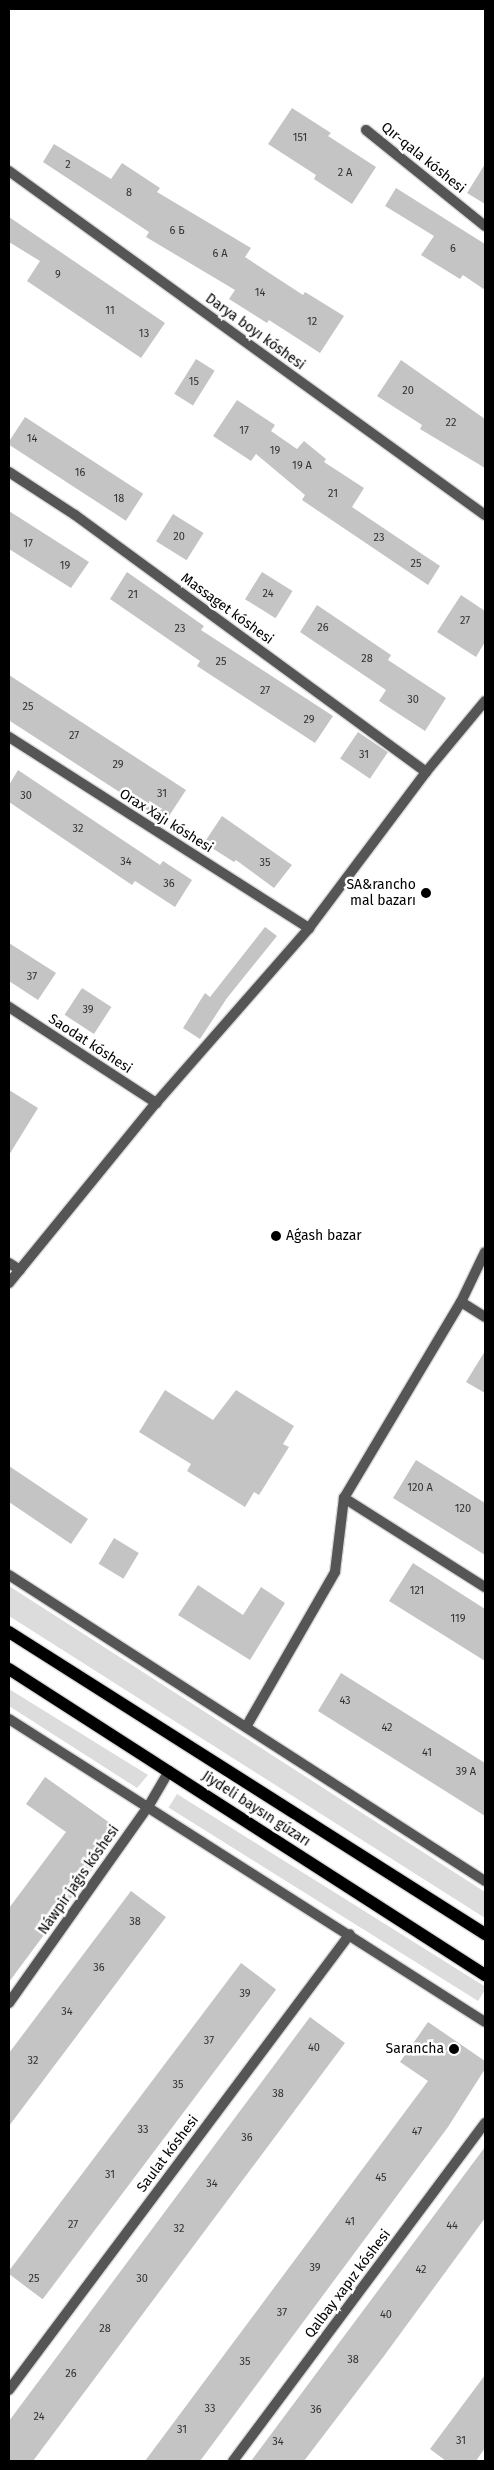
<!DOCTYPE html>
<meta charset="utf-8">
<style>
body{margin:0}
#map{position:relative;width:494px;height:2470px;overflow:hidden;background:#fff;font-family:"Fira Sans",sans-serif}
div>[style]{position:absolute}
.green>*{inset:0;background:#dcdcdc;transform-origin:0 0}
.building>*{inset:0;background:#c4c4c4;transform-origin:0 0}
.roads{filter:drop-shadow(1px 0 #dbdbdb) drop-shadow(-1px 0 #dbdbdb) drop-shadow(0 1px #dbdbdb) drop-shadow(0 -1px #dbdbdb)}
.minor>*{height:10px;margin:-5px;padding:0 5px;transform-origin:5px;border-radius:5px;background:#555}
.primary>*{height:12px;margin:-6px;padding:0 6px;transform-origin:6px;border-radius:6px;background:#000}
.dots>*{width:14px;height:14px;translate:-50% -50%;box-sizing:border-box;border:2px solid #fff;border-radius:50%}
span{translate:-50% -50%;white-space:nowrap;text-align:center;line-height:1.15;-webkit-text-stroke:5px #fff;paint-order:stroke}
.number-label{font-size:11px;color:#313131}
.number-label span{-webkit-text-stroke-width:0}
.street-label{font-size:14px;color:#000}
.poi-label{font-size:14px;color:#000}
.right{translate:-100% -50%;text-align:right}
.left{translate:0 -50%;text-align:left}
.frame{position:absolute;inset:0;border:10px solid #000;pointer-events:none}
</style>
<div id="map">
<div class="green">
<div style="clip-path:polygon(9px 1586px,485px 1892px,485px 1918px,9px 1616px)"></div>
<div style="clip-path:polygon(9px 1689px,148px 1775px,137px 1788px,9px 1706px)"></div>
<div style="left:177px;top:1794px;width:365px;height:16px;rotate:32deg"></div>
</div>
<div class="building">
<div style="clip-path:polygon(292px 108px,331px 133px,328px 136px,376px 167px,352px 204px,314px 179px,316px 175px,268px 144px)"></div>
<div style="clip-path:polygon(54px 144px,111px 179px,122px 163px,160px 188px,157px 192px,251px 248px,245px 257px,303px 295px,305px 292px,344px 316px,320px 353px,269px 320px,267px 323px,229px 299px,235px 290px,146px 237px,149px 232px,43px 162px)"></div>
<div style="clip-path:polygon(485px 164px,485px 204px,467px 193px)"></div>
<div style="clip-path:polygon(396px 188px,485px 244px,485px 290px,463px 275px,460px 279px,421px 255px,434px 236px,385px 206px)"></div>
<div style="clip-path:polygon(9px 217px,165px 323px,141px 358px,27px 281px,40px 261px,9px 242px)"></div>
<div style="left:196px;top:359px;width:22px;height:41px;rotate:32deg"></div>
<div style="clip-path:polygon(401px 360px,485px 419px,485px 468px,420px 429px,422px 425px,377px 396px)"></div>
<div style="clip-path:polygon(237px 400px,275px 425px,271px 431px,297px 449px,304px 441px,326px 459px,324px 462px,364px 488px,352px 507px,440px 566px,428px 585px,302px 500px,305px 495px,256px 454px,251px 461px,213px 436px)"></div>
<div style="left:25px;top:417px;width:141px;height:32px;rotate:33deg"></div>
<div style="clip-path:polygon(9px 511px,89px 562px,71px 588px,9px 549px)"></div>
<div style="left:173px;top:514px;width:36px;height:32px;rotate:32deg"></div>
<div style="clip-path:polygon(127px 572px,204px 626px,201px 630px,333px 716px,315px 743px,197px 666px,200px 661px,110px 599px)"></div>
<div style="left:262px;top:572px;width:36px;height:32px;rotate:32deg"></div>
<div style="clip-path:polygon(461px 595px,485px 611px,485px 642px,476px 657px,437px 632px)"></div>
<div style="clip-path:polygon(317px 605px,391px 655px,388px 660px,446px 698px,425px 731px,379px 701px,386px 690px,300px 632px)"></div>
<div style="left:9px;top:675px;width:211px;height:38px;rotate:33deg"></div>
<div style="left:358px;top:732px;width:36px;height:32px;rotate:34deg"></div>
<div style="clip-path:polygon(18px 770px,160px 865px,163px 861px,192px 880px,175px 907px,135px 881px,132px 885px,9px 802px,9px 785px)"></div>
<div style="clip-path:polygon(222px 816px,292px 865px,274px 888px,236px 860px,234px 862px,204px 843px)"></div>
<div style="clip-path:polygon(265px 927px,277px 936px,227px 998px,200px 1039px,183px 1028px,205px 993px,210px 997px)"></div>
<div style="clip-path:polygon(9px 943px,56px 973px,38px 1000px,9px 981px)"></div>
<div style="left:82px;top:988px;width:35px;height:32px;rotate:33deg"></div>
<div style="clip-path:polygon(9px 1090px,38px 1108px,9px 1155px)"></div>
<div style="clip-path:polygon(485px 1351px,485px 1393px,466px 1382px)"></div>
<div style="clip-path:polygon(165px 1390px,213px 1420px,236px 1390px,294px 1426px,283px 1444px,289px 1447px,259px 1495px,254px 1492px,245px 1507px,187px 1471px,191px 1464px,139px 1432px)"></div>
<div style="clip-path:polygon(416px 1460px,485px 1503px,485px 1555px,393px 1498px)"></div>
<div style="clip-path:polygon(9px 1466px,88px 1519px,71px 1544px,9px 1502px)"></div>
<div style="left:114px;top:1538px;width:29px;height:30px;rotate:31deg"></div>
<div style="clip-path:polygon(413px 1563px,485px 1609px,485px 1661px,389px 1601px)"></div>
<div style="clip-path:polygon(198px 1585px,243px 1615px,261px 1587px,285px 1603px,250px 1660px,178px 1615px)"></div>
<div style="clip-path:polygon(341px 1673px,485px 1763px,485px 1816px,318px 1711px)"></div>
<div style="clip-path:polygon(45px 1777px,117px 1828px,98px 1856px,101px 1858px,9px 1982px,9px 1908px,66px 1832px,26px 1804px)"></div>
<div style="clip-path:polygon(131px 1891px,166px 1917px,9px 2126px,9px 2053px)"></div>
<div style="left:241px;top:1963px;width:44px;height:388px;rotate:37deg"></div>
<div style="clip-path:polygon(310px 2017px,345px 2043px,33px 2461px,9px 2461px,9px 2421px)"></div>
<div style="clip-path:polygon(428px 2022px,485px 2061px,485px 2069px,448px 2127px,200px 2461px,145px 2461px,428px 2081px,400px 2062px)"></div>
<div style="clip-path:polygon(485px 2147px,485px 2218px,384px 2356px,304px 2461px,251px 2461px)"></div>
<div style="clip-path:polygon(485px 2375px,485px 2448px,476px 2461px,446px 2461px,430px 2449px)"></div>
</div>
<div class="roads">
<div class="minor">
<div style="left:366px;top:130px;width:153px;rotate:38.9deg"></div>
<div style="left:9px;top:171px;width:587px;rotate:35.86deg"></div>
<div style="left:9px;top:472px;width:79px;rotate:33.1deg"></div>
<div style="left:75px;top:515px;width:435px;rotate:36.2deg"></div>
<div style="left:9px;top:737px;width:356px;rotate:32.5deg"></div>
<div style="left:9px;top:1007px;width:176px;rotate:33.1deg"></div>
<div style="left:9px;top:1263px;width:13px;rotate:32deg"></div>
<div style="left:9px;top:1283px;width:232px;rotate:-50.8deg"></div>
<div style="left:156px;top:1103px;width:232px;rotate:-48.8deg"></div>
<div style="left:309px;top:928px;width:195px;rotate:-53.1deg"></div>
<div style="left:426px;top:772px;width:92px;rotate:-50.3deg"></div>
<div style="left:461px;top:1302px;width:28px;rotate:32deg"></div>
<div style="left:344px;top:1498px;width:167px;rotate:32.3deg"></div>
<div style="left:9px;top:1575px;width:566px;rotate:32.74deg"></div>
<div style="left:9px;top:1719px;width:564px;rotate:32.48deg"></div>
<div style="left:246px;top:1727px;width:179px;rotate:-60.1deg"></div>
<div style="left:335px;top:1572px;width:75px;rotate:-83.1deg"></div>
<div style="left:344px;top:1498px;width:228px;rotate:-59.2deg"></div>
<div style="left:461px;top:1302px;width:55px;rotate:-64.4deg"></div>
<div style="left:9px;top:2003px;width:240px;rotate:-54.7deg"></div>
<div style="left:148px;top:1807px;width:42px;rotate:-59.7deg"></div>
<div style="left:9px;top:2390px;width:569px;rotate:-53.21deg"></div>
<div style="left:233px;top:2461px;width:422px;rotate:-53.3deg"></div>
</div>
<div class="primary">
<div style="left:9px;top:1632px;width:564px;rotate:32.39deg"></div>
<div style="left:9px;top:1669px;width:566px;rotate:32.74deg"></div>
</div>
</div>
<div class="dots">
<div style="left:426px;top:893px;background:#000"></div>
<div style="left:276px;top:1236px;background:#000"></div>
<div style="left:454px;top:2049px;background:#000"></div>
</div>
<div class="number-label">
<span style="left:300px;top:138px">151</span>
<span style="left:68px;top:165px">2</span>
<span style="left:345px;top:173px">2 А</span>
<span style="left:129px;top:193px">8</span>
<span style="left:177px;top:231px">6 Б</span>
<span style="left:453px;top:249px">6</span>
<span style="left:220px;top:254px">6 А</span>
<span style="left:58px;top:275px">9</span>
<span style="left:260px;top:293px">14</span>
<span style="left:110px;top:311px">11</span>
<span style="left:312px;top:322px">12</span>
<span style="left:144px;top:334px">13</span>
<span style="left:194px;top:382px">15</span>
<span style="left:408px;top:391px">20</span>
<span style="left:451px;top:423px">22</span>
<span style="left:244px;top:431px">17</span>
<span style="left:32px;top:439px">14</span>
<span style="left:275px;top:451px">19</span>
<span style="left:302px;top:466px">19 А</span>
<span style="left:80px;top:473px">16</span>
<span style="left:333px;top:494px">21</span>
<span style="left:119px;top:499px">18</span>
<span style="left:179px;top:537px">20</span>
<span style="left:379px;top:538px">23</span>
<span style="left:28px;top:544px">17</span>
<span style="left:416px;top:564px">25</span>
<span style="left:65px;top:566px">19</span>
<span style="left:268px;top:594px">24</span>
<span style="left:133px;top:595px">21</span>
<span style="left:465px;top:621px">27</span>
<span style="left:323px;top:628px">26</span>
<span style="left:180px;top:629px">23</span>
<span style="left:367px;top:659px">28</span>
<span style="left:221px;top:662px">25</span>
<span style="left:265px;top:691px">27</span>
<span style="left:413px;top:700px">30</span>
<span style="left:28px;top:707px">25</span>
<span style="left:309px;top:720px">29</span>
<span style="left:74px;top:736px">27</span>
<span style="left:364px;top:755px">31</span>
<span style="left:118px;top:765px">29</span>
<span style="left:162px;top:794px">31</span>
<span style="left:26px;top:796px">30</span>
<span style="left:78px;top:829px">32</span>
<span style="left:126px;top:862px">34</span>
<span style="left:265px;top:863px">35</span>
<span style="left:169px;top:884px">36</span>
<span style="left:32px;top:977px">37</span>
<span style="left:88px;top:1010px">39</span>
<span style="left:420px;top:1488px">120 А</span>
<span style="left:463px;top:1509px">120</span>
<span style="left:417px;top:1591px">121</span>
<span style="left:458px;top:1619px">119</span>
<span style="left:345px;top:1701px">43</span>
<span style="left:387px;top:1728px">42</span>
<span style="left:427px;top:1753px">41</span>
<span style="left:466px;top:1772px">39 А</span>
<span style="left:135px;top:1922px">38</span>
<span style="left:99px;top:1968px">36</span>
<span style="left:245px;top:1994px">39</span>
<span style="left:67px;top:2012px">34</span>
<span style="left:209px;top:2041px">37</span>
<span style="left:314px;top:2048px">40</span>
<span style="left:33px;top:2061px">32</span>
<span style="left:178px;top:2085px">35</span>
<span style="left:278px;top:2094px">38</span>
<span style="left:143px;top:2130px">33</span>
<span style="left:417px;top:2132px">47</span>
<span style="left:247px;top:2138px">36</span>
<span style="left:110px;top:2175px">31</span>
<span style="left:381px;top:2178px">45</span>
<span style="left:212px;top:2184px">34</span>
<span style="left:350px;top:2222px">41</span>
<span style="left:73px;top:2225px">27</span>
<span style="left:452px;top:2226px">44</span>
<span style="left:179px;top:2229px">32</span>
<span style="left:315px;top:2268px">39</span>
<span style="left:421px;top:2270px">42</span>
<span style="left:34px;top:2279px">25</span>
<span style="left:142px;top:2279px">30</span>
<span style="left:282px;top:2313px">37</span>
<span style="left:386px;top:2315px">40</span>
<span style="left:105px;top:2329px">28</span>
<span style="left:353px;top:2360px">38</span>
<span style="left:245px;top:2362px">35</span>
<span style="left:71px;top:2374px">26</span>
<span style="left:210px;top:2409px">33</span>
<span style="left:316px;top:2410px">36</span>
<span style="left:39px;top:2417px">24</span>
<span style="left:182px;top:2430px">31</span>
<span style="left:461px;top:2441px">31</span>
<span style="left:278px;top:2442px">34</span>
</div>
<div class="street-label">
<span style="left:423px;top:158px;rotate:39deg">Qır-qala kóshesi</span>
<span style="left:255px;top:332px;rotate:36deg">Darya boyı kóshesi</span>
<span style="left:227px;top:609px;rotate:36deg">Massaget kóshesi</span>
<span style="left:166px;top:821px;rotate:32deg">Orax Xajı kóshesi</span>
<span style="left:90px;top:1044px;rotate:33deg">Saodat kóshesi</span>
<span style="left:256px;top:1809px;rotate:33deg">Jiydeli baysın gúzarı</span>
<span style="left:79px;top:1880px;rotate:-55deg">Náwpir jaǵıs kóshesi</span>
<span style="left:168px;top:2154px;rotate:-53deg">Saulat kóshesi</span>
<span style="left:348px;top:2284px;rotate:-53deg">Qalbay xapız kóshesi</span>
</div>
<div class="poi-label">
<span class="right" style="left:416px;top:893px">SA&amp;rancho<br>mal bazarı</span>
<span class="left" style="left:286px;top:1236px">Aǵash bazar</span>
<span class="right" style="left:444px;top:2049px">Sarancha</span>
</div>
<div class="frame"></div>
</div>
